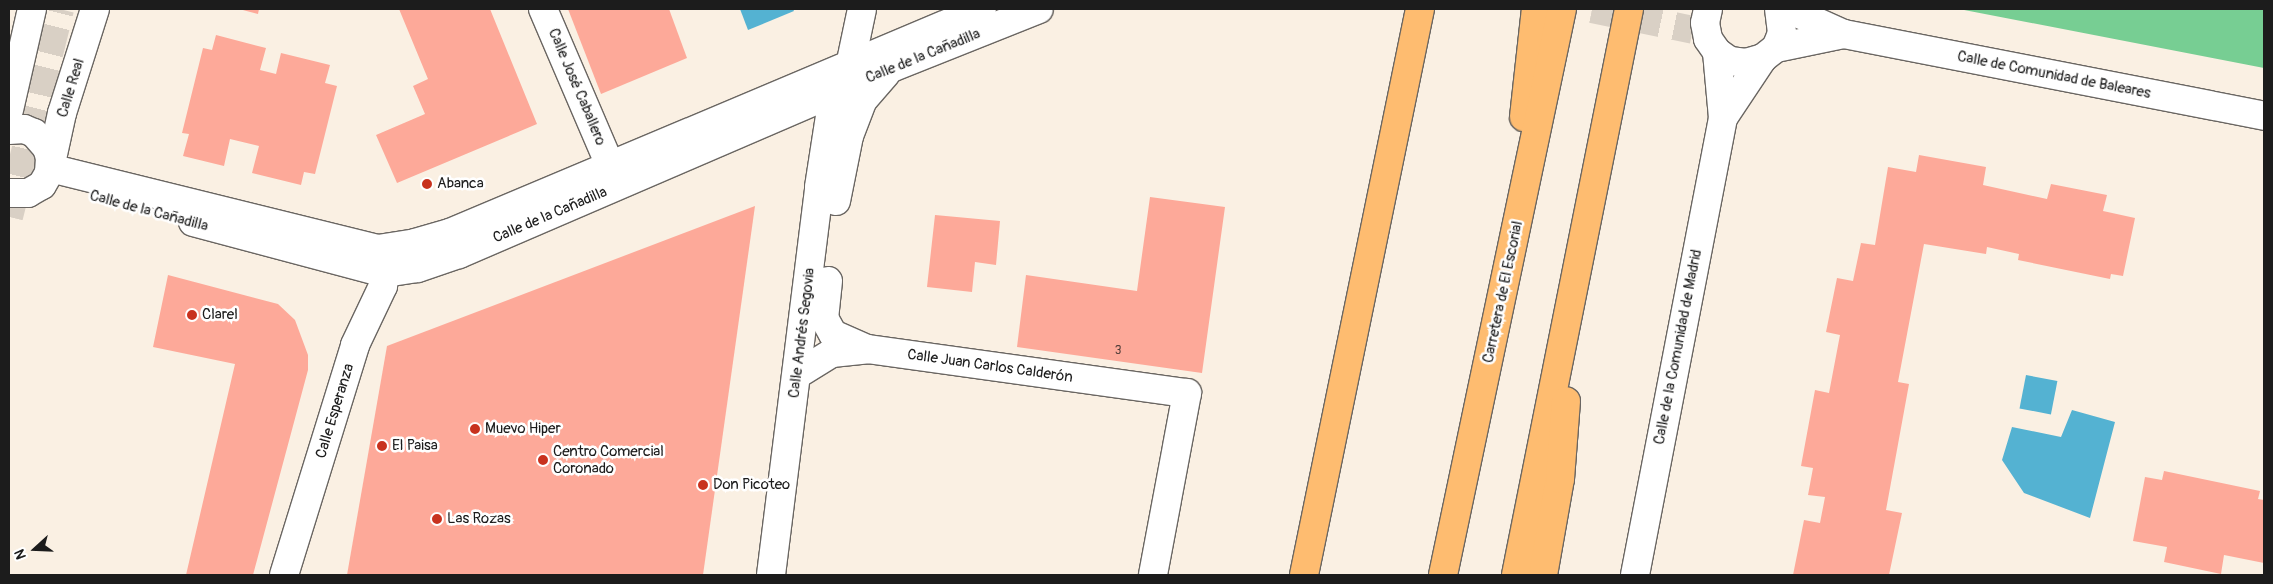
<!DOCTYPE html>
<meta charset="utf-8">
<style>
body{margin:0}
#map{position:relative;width:2273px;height:584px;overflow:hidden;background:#faf0e3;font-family:Pangolin,sans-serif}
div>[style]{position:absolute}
.green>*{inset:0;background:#77ce93}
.water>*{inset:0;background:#54b2d2;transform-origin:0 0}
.building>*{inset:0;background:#fda999}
.minor-tunnel>*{height:28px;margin-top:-14px;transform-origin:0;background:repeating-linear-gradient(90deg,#d9d0c5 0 28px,transparent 0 42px)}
.roads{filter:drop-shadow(1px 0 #6a6662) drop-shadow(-1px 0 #6a6662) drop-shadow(0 1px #6a6662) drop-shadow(0 -1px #6a6662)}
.minor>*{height:28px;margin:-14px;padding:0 14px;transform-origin:14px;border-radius:14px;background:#fff}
.highway>*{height:28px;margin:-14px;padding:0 14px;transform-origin:14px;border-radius:14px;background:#febc70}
.dots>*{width:14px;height:14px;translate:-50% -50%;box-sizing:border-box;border:2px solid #fff;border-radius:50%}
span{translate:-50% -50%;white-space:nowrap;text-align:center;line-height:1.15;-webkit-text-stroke:5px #fff;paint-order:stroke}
.number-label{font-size:12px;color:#543f3b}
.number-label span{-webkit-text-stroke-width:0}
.street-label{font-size:15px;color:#1c1c1c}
.poi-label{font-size:15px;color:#1c1c1c}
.left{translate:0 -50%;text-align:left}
.frame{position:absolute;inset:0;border:10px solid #1c1c1c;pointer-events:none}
.north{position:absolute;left:10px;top:524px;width:50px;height:50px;-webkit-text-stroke:4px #fff;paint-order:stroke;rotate:250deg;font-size:14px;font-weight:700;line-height:20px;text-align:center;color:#1c1c1c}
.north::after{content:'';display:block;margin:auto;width:18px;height:22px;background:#1c1c1c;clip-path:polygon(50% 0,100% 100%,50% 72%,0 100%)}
</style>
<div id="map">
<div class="green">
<div style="clip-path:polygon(1956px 9px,2264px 9px,2264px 68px,1959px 9px)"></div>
</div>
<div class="water">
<div style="clip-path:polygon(740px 9px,793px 9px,794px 11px,748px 30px)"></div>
<div style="left:2026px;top:375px;width:32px;height:34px;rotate:11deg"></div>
<div style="clip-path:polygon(2072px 410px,2115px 422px,2090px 518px,2024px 493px,2002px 460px,2012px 427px,2061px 437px)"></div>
</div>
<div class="building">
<div style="clip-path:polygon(239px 9px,259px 9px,258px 14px)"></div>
<div style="clip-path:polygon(399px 9px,490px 9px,537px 124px,397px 183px,376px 135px,425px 114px,413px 86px,428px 79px)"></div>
<div style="clip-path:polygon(568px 9px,669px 9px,687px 58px,601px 94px)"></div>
<div style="clip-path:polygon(216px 35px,266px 48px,260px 70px,276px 74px,281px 53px,330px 65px,325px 83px,337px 86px,315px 174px,304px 172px,301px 185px,252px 173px,259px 146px,230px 139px,224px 166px,183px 156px,189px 134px,182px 133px,203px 48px,212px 50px)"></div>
<div style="clip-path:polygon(1919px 155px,1986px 167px,1983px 185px,2047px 199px,2051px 184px,2107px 195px,2103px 211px,2135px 218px,2123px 276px,2111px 274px,2110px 279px,2018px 260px,2019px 254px,1987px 247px,1986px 254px,1924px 244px,1898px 382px,1909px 384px,1886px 510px,1902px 513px,1889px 575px,1793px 575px,1804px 520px,1820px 523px,1825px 497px,1808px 495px,1813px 468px,1801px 466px,1815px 390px,1829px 393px,1840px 335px,1826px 332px,1837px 278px,1853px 281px,1861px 243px,1875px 245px,1888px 167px,1916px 172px)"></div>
<div style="clip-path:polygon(1150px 197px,1225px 207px,1202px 373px,1017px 347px,1026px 275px,1137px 291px)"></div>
<div style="clip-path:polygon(755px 206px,703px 575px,347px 575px,387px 346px)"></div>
<div style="clip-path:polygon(935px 215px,1000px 221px,996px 265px,975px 262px,972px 292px,927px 287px)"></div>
<div style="clip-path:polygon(168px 275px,278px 304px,295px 320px,308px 355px,308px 370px,253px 575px,186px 575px,235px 364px,153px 347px)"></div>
<div style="clip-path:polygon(2164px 471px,2260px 491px,2258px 499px,2264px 500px,2264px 563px,2224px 555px,2221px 574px,2164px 562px,2167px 547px,2133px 541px,2145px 477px,2162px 480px)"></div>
</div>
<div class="minor-tunnel">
<div style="left:1592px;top:9px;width:103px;rotate:11.7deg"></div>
<div style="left:9px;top:217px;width:214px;rotate:-76.2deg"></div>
</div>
<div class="roads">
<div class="minor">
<div style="left:95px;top:9px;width:109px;rotate:107.6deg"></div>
<div style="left:62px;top:113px;width:56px;rotate:102.3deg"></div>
<div style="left:50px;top:168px;width:338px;rotate:13.9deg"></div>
<div style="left:378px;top:249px;width:37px;rotate:-9deg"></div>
<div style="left:415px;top:243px;width:36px;rotate:-16deg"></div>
<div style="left:450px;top:233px;width:577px;rotate:-22.83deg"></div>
<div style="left:543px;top:9px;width:170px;rotate:66.8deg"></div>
<div style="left:1708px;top:9px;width:14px;rotate:102deg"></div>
<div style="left:1705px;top:23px;width:16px;rotate:79deg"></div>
<div style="left:1708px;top:39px;width:16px;rotate:55deg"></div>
<div style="left:1717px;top:52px;width:16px;rotate:35deg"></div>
<div style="left:1730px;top:61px;width:16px;rotate:7deg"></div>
<div style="left:1746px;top:63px;width:18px;rotate:-16deg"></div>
<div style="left:1763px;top:58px;width:16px;rotate:-38deg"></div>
<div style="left:1776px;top:48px;width:16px;rotate:-68deg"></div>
<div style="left:1782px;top:33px;width:24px;rotate:-97deg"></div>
<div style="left:1788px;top:9px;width:61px;rotate:24.1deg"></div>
<div style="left:1844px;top:34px;width:428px;rotate:11deg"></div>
<div style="left:1776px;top:48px;width:69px;rotate:-11.6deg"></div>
<div style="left:9px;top:110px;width:104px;rotate:-77.2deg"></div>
<div style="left:1723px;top:118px;width:72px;rotate:-56.3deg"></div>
<div style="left:9px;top:130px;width:15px;rotate:-4deg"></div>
<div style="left:24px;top:129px;width:11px;rotate:22deg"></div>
<div style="left:34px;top:133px;width:20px;rotate:49deg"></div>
<div style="left:47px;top:148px;width:10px;rotate:73deg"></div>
<div style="left:50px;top:158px;width:15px;rotate:94deg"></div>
<div style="left:49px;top:173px;width:14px;rotate:120deg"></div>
<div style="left:42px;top:185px;width:16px;rotate:150deg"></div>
<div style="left:28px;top:193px;width:19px;rotate:180deg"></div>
<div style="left:836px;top:201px;width:66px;rotate:-78.7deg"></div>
<div style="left:849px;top:136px;width:39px;rotate:-69deg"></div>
<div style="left:863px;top:100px;width:35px;rotate:-49deg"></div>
<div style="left:193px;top:222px;width:199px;rotate:14.9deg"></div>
<div style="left:385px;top:273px;width:33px;rotate:-9deg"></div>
<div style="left:418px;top:268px;width:43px;rotate:-18.9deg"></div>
<div style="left:459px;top:254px;width:470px;rotate:-23.3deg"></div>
<div style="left:891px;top:68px;width:159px;rotate:-21.7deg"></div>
<div style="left:828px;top:281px;width:37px;rotate:96deg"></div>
<div style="left:824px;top:318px;width:18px;rotate:61deg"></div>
<div style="left:833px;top:334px;width:36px;rotate:24deg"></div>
<div style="left:798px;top:374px;width:40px;rotate:-32deg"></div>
<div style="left:832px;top:353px;width:36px;rotate:-6deg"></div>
<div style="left:868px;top:349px;width:322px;rotate:7.9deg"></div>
<div style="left:1187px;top:393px;width:185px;rotate:100.6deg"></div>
<div style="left:284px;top:575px;width:241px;rotate:-72.8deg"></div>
<div style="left:355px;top:345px;width:65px;rotate:-64.6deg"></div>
<div style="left:383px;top:286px;width:13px;rotate:-81deg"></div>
<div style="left:385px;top:273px;width:20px;rotate:-105deg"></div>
<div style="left:771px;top:575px;width:391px;rotate:-82.9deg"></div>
<div style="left:819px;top:187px;width:72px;rotate:-81.2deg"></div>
<div style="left:830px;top:116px;width:54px;rotate:-68.2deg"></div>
<div style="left:850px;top:66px;width:58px;rotate:-78.1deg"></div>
<div style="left:1635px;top:575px;width:465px;rotate:-79.1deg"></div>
<div style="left:1723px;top:118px;width:66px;rotate:-95.2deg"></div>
</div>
<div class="highway">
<div style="left:1524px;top:117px;width:109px;rotate:-83.7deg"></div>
<div style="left:1304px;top:575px;width:578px;rotate:-78.42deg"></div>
<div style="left:1443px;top:575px;width:578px;rotate:-78.13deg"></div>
<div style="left:1516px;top:575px;width:577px;rotate:-78.71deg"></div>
<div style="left:1543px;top:575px;width:97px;rotate:-80deg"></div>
<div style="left:1560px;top:479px;width:78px;rotate:-85.6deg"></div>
</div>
</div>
<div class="dots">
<div style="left:427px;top:184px;background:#c8321e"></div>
<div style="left:192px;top:315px;background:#c8321e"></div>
<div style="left:475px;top:429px;background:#c8321e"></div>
<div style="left:382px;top:446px;background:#c8321e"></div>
<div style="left:543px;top:460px;background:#c8321e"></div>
<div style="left:703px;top:485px;background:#c8321e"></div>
<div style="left:437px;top:519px;background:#c8321e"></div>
</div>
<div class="number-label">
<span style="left:1118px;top:351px">3</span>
</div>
<div class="street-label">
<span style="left:923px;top:56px;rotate:-22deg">Calle de la Cañadilla</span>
<span style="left:2054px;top:75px;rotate:11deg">Calle de Comunidad de Baleares</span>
<span style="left:577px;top:87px;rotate:67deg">Calle José Caballero</span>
<span style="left:71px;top:88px;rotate:-73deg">Calle Real</span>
<span style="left:149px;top:211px;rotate:15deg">Calle de la Cañadilla</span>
<span style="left:550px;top:215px;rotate:-23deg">Calle de la Cañadilla</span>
<span style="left:1503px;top:292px;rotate:-78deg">Carretera de El Escorial</span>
<span style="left:802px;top:333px;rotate:-83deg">Calle Andrés Segovia</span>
<span style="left:1678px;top:347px;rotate:-79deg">Calle de la Comunidad de Madrid</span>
<span style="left:990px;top:366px;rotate:8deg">Calle Juan Carlos Calderón</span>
<span style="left:335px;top:411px;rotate:-73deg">Calle Esperanza</span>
</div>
<div class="poi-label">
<span class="left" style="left:437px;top:184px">Abanca</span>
<span class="left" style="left:202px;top:315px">Clarel</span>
<span class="left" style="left:485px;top:429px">Muevo Hiper</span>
<span class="left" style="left:392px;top:446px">El Paisa</span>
<span class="left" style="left:553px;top:460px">Centro Comercial<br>Coronado</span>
<span class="left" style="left:713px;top:485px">Don Picoteo</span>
<span class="left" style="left:447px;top:519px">Las Rozas</span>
</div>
<div class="frame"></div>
<div class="north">N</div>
</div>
